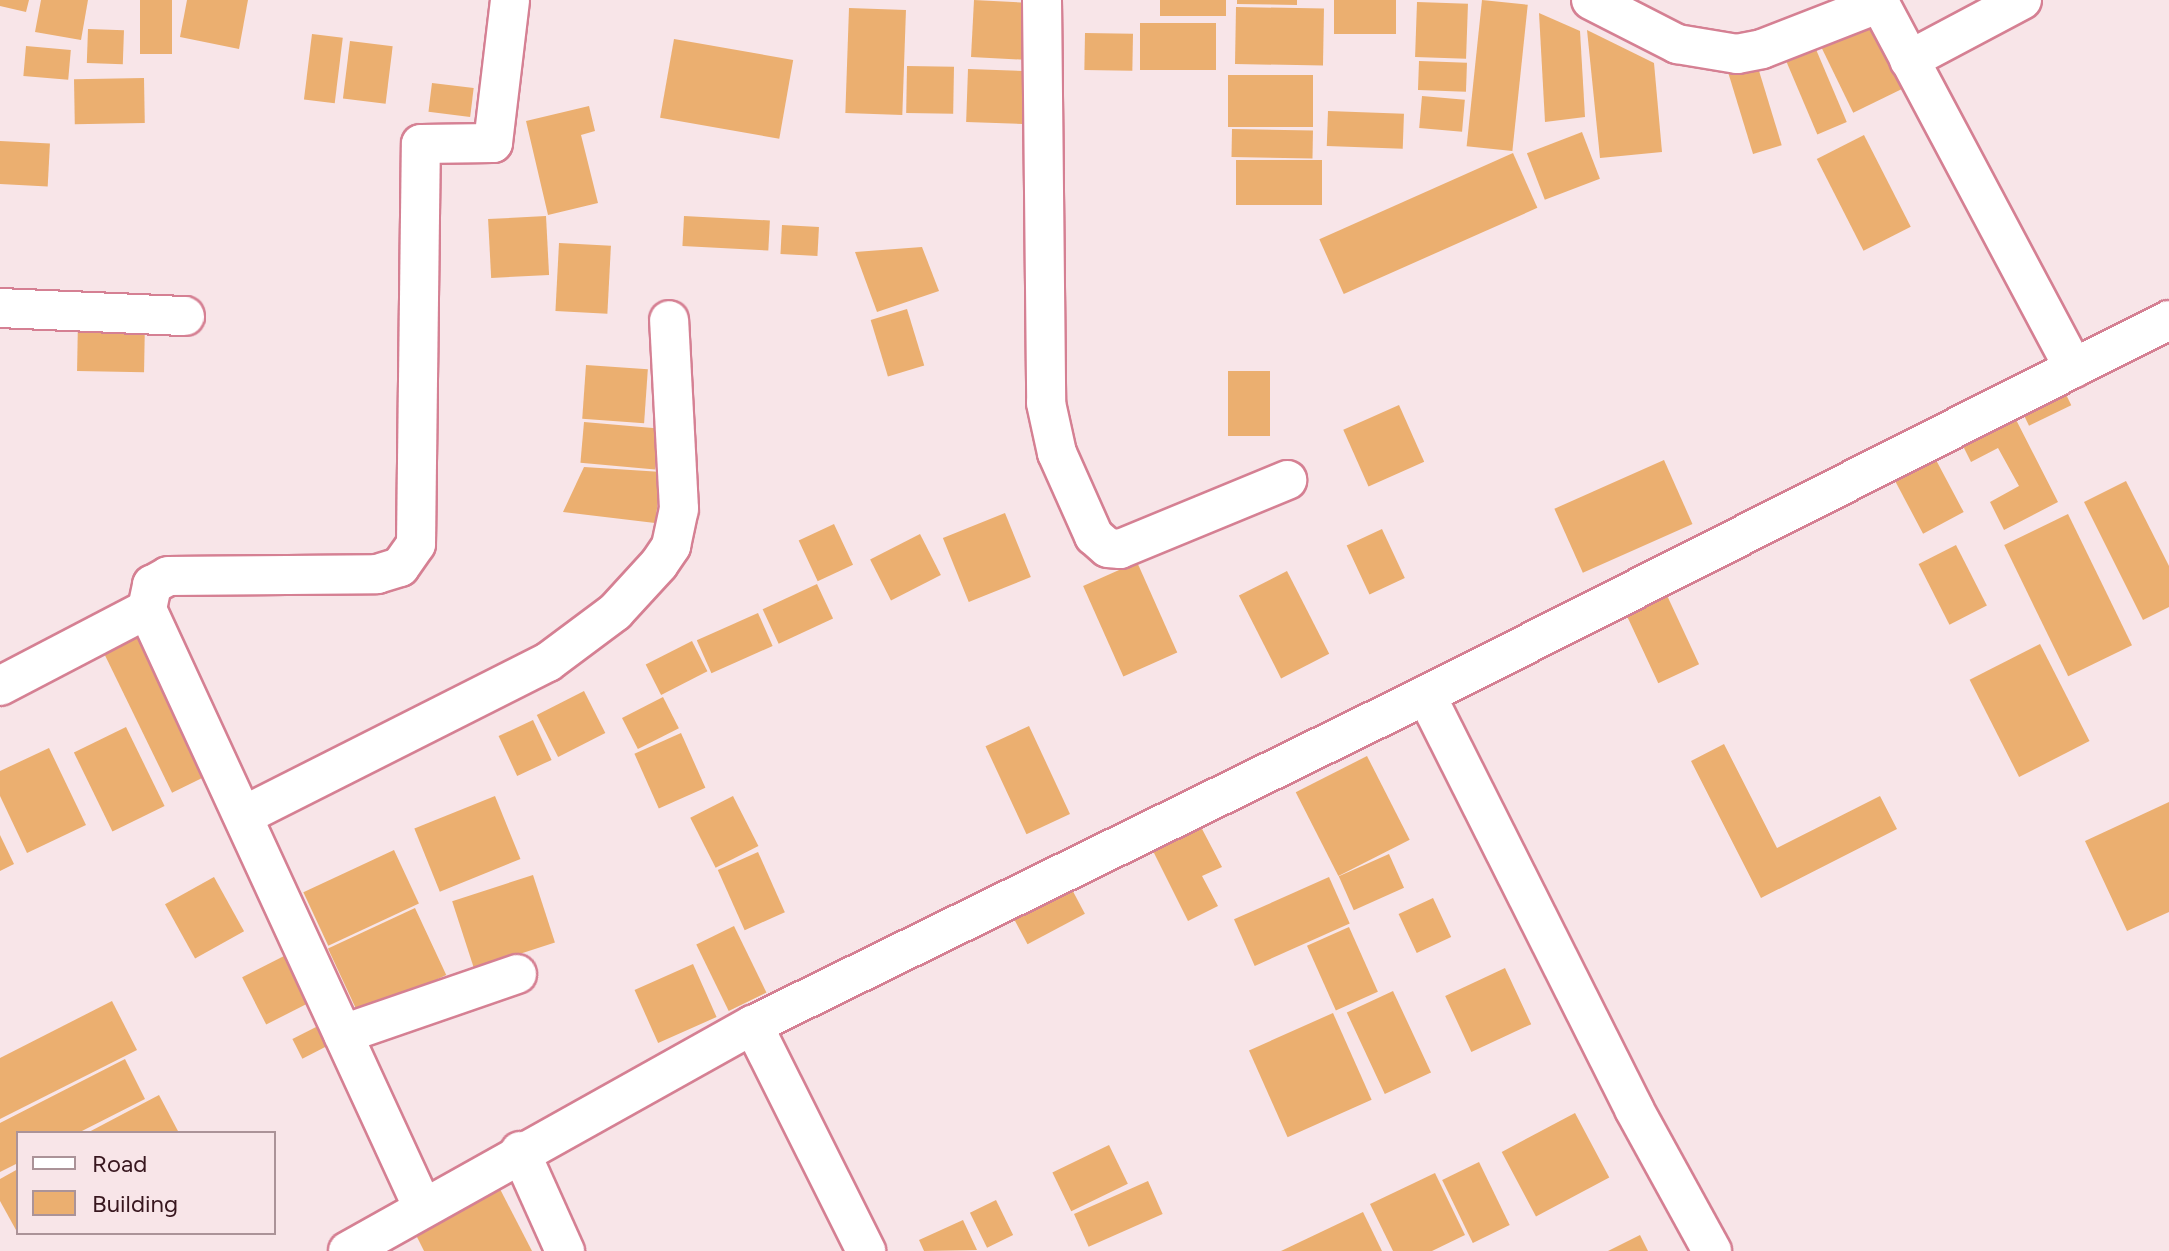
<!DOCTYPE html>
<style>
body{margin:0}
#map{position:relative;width:2169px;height:1251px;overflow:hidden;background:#f8e5e8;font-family:Figtree,sans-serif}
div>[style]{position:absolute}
.building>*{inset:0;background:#ebaf70;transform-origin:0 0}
.roads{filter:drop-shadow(2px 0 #d58093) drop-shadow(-2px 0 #d58093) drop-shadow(0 2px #d58093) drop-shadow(0 -2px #d58093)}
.street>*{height:38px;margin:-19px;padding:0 19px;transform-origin:19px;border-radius:19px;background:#fff}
span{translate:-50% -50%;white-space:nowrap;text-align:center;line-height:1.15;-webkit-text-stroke:8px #f8e5e8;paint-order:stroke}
.legend{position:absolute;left:16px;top:1131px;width:260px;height:104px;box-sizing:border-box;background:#f8e5e8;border:2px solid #ab9398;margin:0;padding:10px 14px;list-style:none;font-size:24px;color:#38171f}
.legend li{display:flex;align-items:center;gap:16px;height:40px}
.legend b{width:40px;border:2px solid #ab9398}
</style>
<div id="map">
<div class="building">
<div style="clip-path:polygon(0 0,29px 0,26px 12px,0 6px)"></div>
<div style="clip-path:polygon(41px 0,88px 0,81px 40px,35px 32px)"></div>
<div style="left:140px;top:0;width:32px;height:54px"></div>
<div style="clip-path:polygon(187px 0,248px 0,239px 49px,180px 37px)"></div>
<div style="left:974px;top:0;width:62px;height:57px;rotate:3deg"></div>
<div style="left:1160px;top:0;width:66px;height:16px"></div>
<div style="clip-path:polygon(1237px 0,1297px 0,1297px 5px,1237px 4px)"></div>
<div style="left:1334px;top:0;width:62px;height:34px"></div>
<div style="left:1482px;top:0;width:46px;height:147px;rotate:6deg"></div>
<div style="left:1417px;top:2px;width:51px;height:55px;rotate:2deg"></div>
<div style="left:1236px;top:7px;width:88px;height:57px;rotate:1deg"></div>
<div style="left:849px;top:8px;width:57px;height:105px;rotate:2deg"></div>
<div style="clip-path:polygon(1539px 13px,1580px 31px,1585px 117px,1545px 122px)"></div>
<div style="left:1873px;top:14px;width:80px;height:61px;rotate:64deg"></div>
<div style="left:1216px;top:23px;width:47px;height:76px;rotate:90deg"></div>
<div style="left:88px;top:29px;width:36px;height:34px;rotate:2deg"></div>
<div style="clip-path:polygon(1587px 30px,1654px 63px,1662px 152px,1600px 158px)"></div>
<div style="left:1085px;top:33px;width:48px;height:37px;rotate:1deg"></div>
<div style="left:312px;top:34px;width:31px;height:66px;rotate:7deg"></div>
<div style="left:674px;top:39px;width:121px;height:80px;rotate:10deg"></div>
<div style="left:1812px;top:40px;width:89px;height:32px;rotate:67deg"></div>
<div style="left:350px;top:41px;width:43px;height:58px;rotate:7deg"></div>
<div style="left:26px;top:46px;width:45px;height:30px;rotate:5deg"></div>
<div style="left:1419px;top:61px;width:48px;height:29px;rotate:2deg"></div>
<div style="left:1756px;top:61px;width:88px;height:30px;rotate:73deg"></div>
<div style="left:907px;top:66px;width:47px;height:47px;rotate:1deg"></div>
<div style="left:968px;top:69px;width:56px;height:53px;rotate:2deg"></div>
<div style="left:1228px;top:75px;width:85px;height:52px"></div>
<div style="left:144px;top:78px;width:45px;height:70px;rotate:89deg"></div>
<div style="left:432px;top:83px;width:42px;height:29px;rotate:7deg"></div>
<div style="left:1422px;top:96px;width:43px;height:32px;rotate:5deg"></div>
<div style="clip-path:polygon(589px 106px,595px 131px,581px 135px,598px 203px,548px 215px,526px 121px)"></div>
<div style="left:1328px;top:111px;width:76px;height:35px;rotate:2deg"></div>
<div style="left:1232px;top:129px;width:81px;height:28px;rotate:1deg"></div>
<div style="left:1582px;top:132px;width:50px;height:59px;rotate:69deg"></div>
<div style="left:1864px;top:135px;width:103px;height:53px;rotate:63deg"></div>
<div style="left:0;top:141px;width:50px;height:43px;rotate:3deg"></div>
<div style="left:1513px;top:153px;width:60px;height:212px;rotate:66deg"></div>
<div style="left:1236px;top:160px;width:86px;height:45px"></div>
<div style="left:546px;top:216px;width:59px;height:58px;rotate:87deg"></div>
<div style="left:684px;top:216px;width:86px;height:30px;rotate:3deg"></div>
<div style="left:782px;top:225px;width:37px;height:29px;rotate:3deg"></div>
<div style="left:559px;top:243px;width:52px;height:68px;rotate:3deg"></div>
<div style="clip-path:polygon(922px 247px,939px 291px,877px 312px,855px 252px)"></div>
<div style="left:907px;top:309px;width:59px;height:38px;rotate:73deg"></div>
<div style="left:78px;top:318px;width:67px;height:53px;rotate:1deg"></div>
<div style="left:586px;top:365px;width:62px;height:54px;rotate:4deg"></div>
<div style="left:1228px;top:371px;width:42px;height:65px"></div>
<div style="left:2059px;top:380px;width:28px;height:47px;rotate:64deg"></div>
<div style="clip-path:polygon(2008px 404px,2058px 502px,2004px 530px,1990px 502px,2019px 486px,1998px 448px,1971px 462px,1956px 432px)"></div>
<div style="left:1399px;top:405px;width:62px;height:61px;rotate:66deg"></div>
<div style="left:584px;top:422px;width:75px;height:41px;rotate:5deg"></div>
<div style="left:1664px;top:460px;width:70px;height:120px;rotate:66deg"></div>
<div style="left:1936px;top:460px;width:59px;height:46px;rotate:62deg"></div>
<div style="clip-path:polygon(584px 467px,662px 472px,655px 523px,563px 512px)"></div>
<div style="clip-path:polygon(2126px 481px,2169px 566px,2169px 607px,2143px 620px,2084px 502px)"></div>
<div style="left:1005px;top:513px;width:69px;height:67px;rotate:68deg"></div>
<div style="left:2068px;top:514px;width:146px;height:71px;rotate:64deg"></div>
<div style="left:834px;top:524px;width:45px;height:39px;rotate:65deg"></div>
<div style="left:1382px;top:529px;width:54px;height:39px;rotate:65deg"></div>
<div style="left:920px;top:534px;width:46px;height:56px;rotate:63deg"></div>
<div style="left:1956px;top:545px;width:68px;height:42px;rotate:63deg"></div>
<div style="left:1137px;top:562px;width:99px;height:59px;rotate:66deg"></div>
<div style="left:1287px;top:571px;width:93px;height:54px;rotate:63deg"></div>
<div style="left:817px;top:584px;width:38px;height:60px;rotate:65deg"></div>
<div style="left:1664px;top:589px;width:83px;height:45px;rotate:65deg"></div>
<div style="left:758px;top:613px;width:36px;height:67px;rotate:66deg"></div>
<div style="left:133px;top:626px;width:167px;height:38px;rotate:64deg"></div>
<div style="left:692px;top:641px;width:34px;height:52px;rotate:63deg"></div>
<div style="left:2040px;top:644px;width:109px;height:79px;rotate:63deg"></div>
<div style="left:584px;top:691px;width:47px;height:53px;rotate:63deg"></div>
<div style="left:663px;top:697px;width:35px;height:46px;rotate:63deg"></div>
<div style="left:533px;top:720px;width:44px;height:38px;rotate:65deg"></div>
<div style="left:1029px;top:726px;width:97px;height:48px;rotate:65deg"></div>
<div style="left:126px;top:727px;width:88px;height:58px;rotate:64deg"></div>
<div style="left:681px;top:733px;width:60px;height:51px;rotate:66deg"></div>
<div style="clip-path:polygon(1724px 744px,1777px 848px,1880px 796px,1897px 829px,1761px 898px,1691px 761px)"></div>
<div style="clip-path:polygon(49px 748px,86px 825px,27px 853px,0 796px,0 771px)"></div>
<div style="left:1367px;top:756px;width:94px;height:80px;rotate:63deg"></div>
<div style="left:495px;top:796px;width:68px;height:87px;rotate:68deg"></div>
<div style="left:733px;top:796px;width:56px;height:48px;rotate:63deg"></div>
<div style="clip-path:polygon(2169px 802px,2169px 912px,2127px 931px,2085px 841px)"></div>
<div style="clip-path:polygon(1201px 827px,1222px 867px,1202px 876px,1218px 906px,1188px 921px,1153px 851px)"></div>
<div style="clip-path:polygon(0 835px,14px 864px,0 871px)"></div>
<div style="left:394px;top:850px;width:59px;height:100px;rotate:65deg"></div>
<div style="left:758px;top:852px;width:66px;height:44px;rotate:66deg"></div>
<div style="left:1389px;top:854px;width:37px;height:55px;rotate:66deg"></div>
<div style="left:533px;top:875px;width:71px;height:85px;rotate:72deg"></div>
<div style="left:214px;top:877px;width:62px;height:56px;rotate:61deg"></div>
<div style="left:1329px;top:877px;width:51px;height:104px;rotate:66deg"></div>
<div style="left:1068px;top:882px;width:36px;height:65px;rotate:62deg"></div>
<div style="left:1433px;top:898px;width:43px;height:38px;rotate:65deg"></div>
<div style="left:415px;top:908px;width:74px;height:96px;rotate:65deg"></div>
<div style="left:734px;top:926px;width:74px;height:42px;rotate:64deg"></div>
<div style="left:1349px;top:927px;width:71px;height:46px;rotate:66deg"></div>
<div style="left:284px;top:956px;width:53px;height:47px;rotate:63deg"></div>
<div style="left:693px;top:964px;width:58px;height:64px;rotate:66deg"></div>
<div style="left:1505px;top:968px;width:62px;height:66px;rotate:65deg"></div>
<div style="left:1393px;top:991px;width:90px;height:51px;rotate:65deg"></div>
<div style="clip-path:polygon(112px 1001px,137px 1050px,0 1119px,0 1058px)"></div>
<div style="left:1333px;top:1013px;width:95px;height:92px;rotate:66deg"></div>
<div style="left:320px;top:1025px;width:22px;height:31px;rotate:63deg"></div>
<div style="clip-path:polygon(125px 1059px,145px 1099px,78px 1133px,18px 1133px,18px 1163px,0 1172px,0 1123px)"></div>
<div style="clip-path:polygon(159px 1095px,179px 1133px,87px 1133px)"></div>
<div style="left:1575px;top:1113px;width:73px;height:83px;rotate:62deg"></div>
<div style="left:1109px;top:1145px;width:43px;height:63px;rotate:64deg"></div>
<div style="left:1479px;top:1162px;width:70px;height:41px;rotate:64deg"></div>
<div style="clip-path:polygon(18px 1169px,18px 1229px,16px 1230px,0 1201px,0 1179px)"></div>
<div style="clip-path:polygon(1435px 1173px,1465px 1235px,1432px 1251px,1393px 1251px,1370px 1204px)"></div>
<div style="left:1148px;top:1181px;width:36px;height:81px;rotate:66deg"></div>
<div style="clip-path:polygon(500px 1189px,532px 1251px,424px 1251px,415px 1233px)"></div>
<div style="left:996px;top:1200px;width:39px;height:29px;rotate:64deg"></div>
<div style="clip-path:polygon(1363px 1212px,1382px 1251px,1281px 1251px)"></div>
<div style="clip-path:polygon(963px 1220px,977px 1250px,924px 1251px,919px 1240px)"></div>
<div style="clip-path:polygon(1640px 1235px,1648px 1251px,1608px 1251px)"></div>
</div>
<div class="roads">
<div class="street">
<div style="left:1042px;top:0;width:403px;rotate:89.4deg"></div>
<div style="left:1046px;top:403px;width:51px;rotate:77.6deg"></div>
<div style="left:1057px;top:453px;width:91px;rotate:66deg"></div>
<div style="left:1094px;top:536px;width:18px;rotate:41deg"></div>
<div style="left:1108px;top:548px;width:12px;rotate:5deg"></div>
<div style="left:1120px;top:549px;width:181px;rotate:-22.4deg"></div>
<div style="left:1591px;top:0;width:97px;rotate:27.1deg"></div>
<div style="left:1677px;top:44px;width:61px;rotate:9.5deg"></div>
<div style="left:1737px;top:54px;width:25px;rotate:-11deg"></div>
<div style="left:1762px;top:49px;width:127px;rotate:-21.3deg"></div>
<div style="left:1878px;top:0;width:417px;rotate:62deg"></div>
<div style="left:1909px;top:60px;width:128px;rotate:-28deg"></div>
<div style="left:0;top:308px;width:185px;rotate:2.5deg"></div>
<div style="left:0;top:686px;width:166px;rotate:-27.6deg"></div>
<div style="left:1426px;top:695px;width:463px;rotate:63.3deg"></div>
<div style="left:1634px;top:1109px;width:162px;rotate:61.2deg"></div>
<div style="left:243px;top:816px;width:342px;rotate:-26.8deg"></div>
<div style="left:548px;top:662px;width:84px;rotate:-36.7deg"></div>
<div style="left:615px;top:612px;width:65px;rotate:-47.5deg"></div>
<div style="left:659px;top:564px;width:22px;rotate:-56deg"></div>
<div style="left:671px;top:546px;width:38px;rotate:-78deg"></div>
<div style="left:679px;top:509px;width:189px;rotate:-93deg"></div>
<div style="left:753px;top:1025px;width:253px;rotate:63.4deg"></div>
<div style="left:343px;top:1034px;width:184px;rotate:-19deg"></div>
<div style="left:520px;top:1151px;width:110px;rotate:65.8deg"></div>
<div style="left:423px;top:1208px;width:660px;rotate:-114.74deg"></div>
<div style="left:147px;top:609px;width:25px;rotate:-78deg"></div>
<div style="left:152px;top:585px;width:18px;rotate:-29deg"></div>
<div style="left:168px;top:576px;width:209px;rotate:-0.5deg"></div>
<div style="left:377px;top:574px;width:24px;rotate:-17deg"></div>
<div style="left:400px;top:567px;width:28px;rotate:-55deg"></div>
<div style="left:416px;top:544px;width:400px;rotate:-89.3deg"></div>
<div style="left:421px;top:144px;width:72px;rotate:-0.8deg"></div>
<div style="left:493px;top:143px;width:144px;rotate:-83.2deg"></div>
<div style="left:348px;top:1251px;width:464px;rotate:-29.2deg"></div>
<div style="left:753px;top:1025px;width:750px;rotate:-26.12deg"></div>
<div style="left:1426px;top:695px;width:832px;rotate:-26.78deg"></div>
</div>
</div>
<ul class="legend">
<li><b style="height:10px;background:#fff"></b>Road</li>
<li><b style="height:22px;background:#ebaf70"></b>Building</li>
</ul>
</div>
